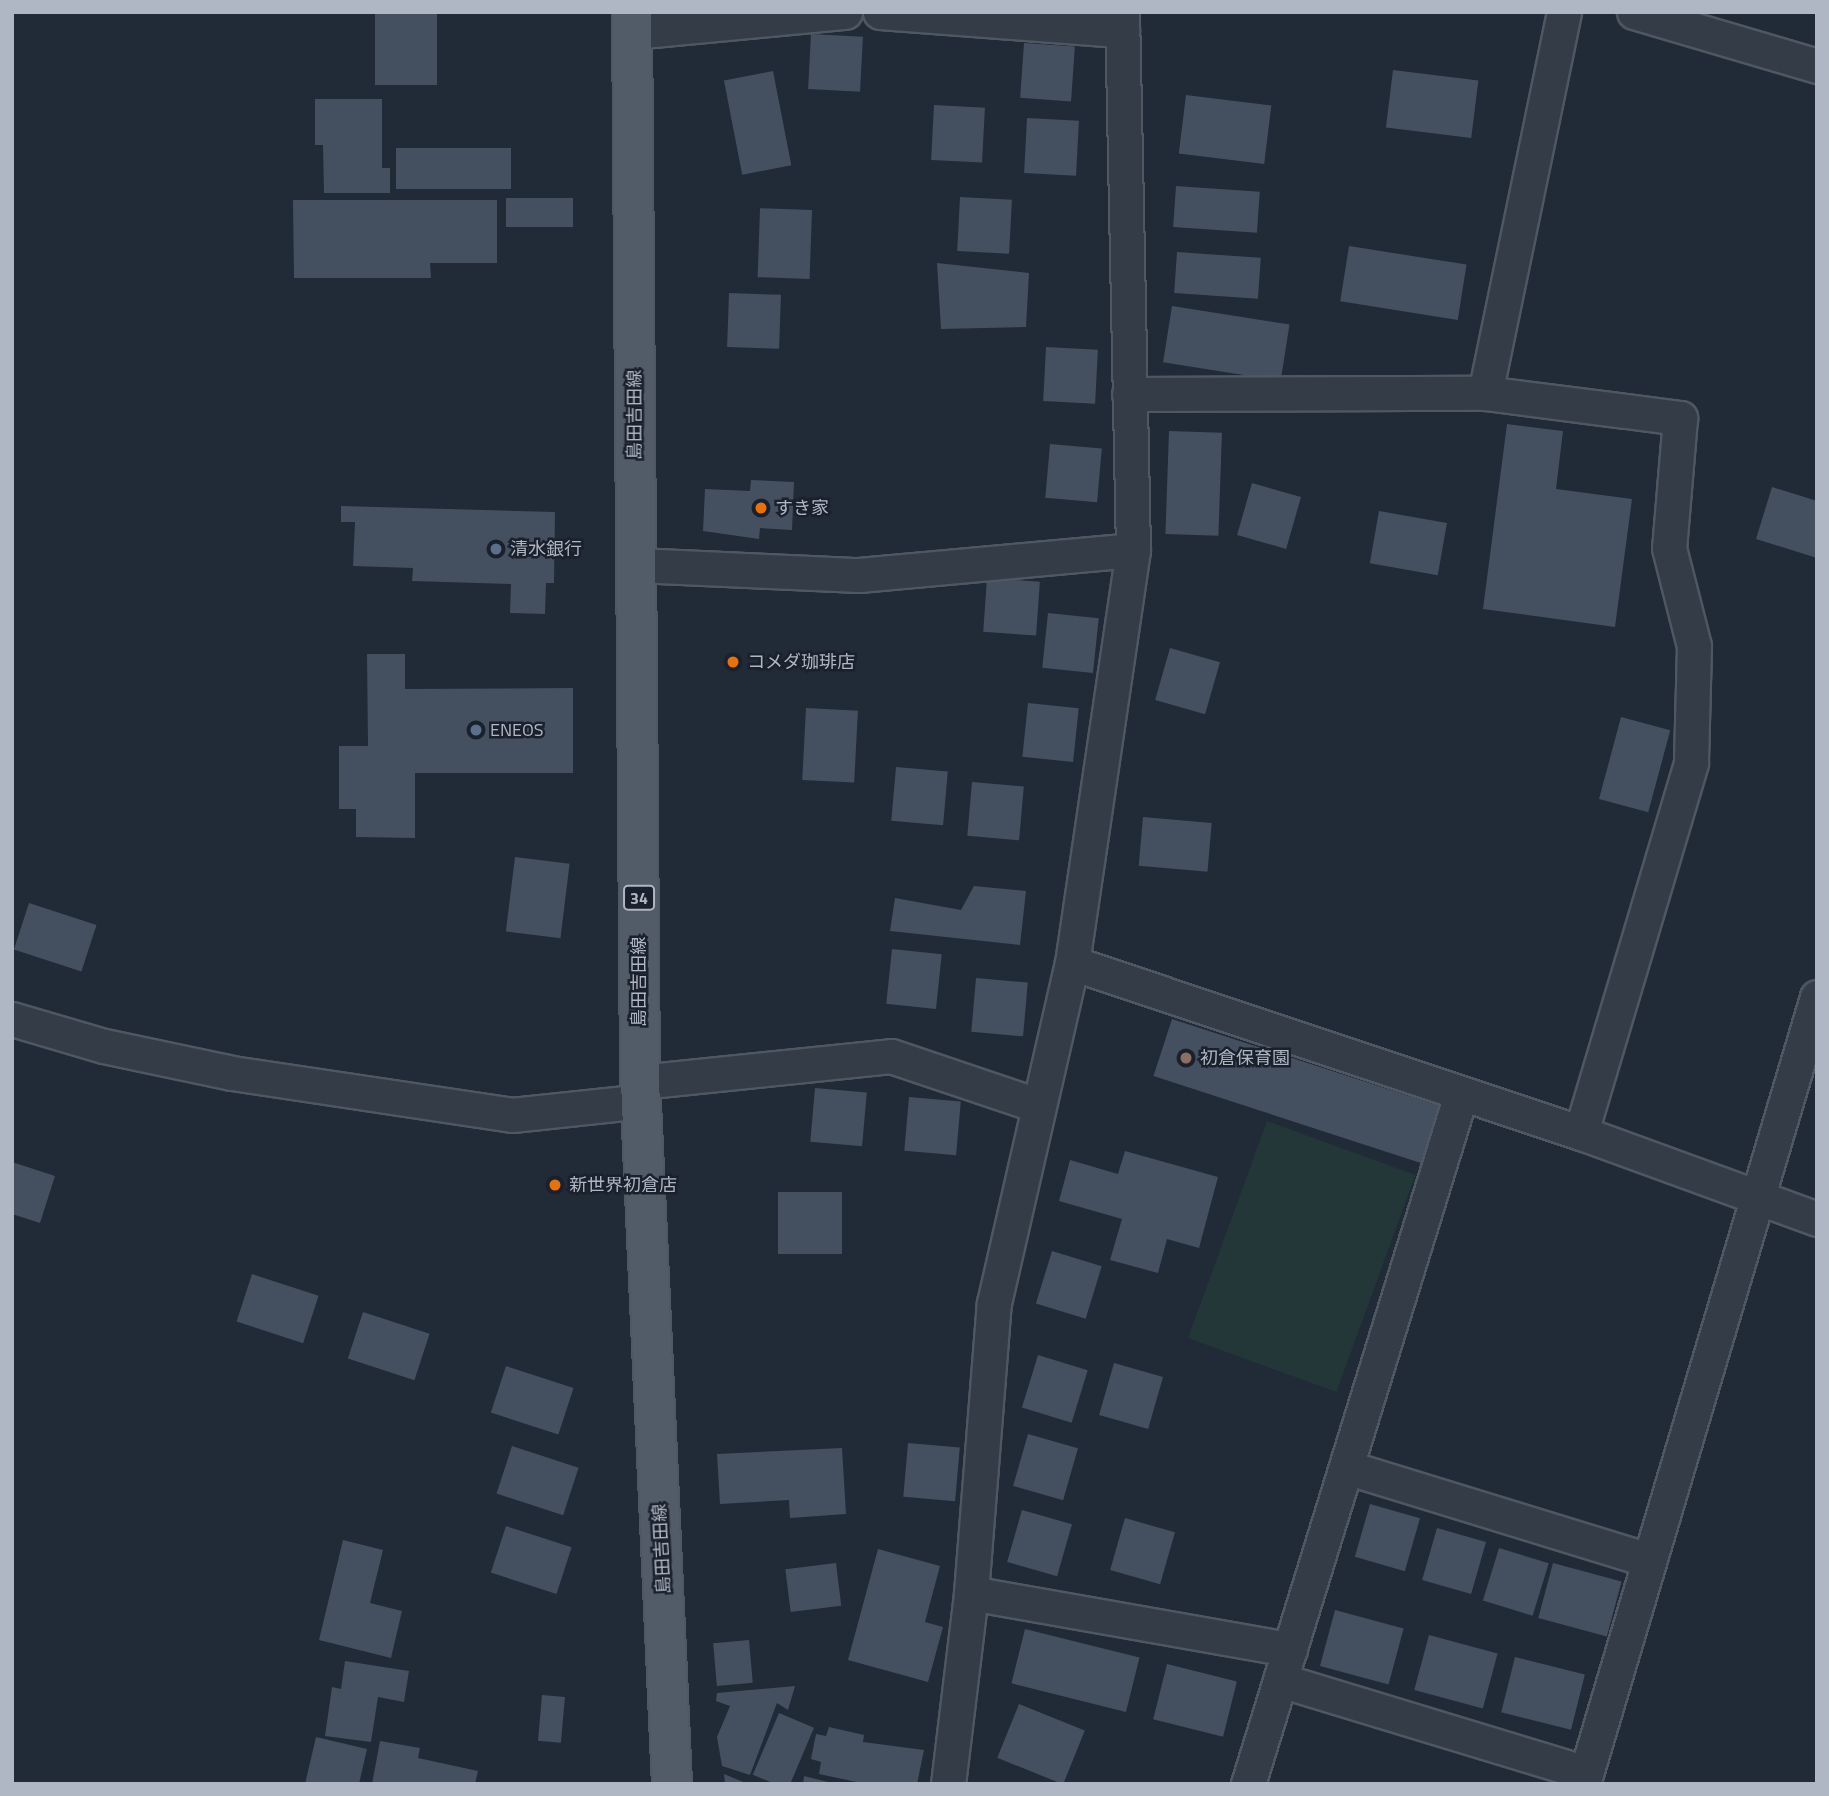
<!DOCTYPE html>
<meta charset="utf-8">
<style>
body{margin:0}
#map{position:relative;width:1829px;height:1796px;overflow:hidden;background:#212a37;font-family:"Titillium Web","Noto Sans JP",sans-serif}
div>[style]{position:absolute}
.green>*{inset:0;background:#233638;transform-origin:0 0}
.building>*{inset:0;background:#44505f;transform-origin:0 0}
.roads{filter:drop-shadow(2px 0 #4f5762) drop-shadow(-2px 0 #4f5762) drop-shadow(0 2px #4f5762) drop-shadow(0 -2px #4f5762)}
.minor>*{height:33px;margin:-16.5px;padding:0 16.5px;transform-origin:16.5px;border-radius:16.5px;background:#343c47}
.primary>*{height:38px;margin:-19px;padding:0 19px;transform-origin:19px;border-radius:19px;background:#525b68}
.dots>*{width:19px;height:19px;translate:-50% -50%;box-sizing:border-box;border:4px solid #1a212c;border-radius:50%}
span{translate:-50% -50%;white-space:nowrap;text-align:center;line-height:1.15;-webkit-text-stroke:5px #1a212c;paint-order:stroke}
.shield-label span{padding:2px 5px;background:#1a212c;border:2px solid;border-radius:5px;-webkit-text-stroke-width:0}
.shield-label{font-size:16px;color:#afb7c4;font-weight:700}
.street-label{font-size:18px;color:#afb7c4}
.poi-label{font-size:18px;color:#afb7c4}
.left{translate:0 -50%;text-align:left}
.frame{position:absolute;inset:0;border:14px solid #afb7c4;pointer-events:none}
</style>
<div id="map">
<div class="green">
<div style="left:1267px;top:1121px;width:158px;height:231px;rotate:20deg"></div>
</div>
<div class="building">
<div style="left:375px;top:12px;width:62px;height:73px"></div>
<div style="left:811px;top:34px;width:52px;height:55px;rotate:3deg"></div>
<div style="left:1024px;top:43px;width:51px;height:55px;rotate:4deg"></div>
<div style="left:1393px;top:70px;width:86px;height:58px;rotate:7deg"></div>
<div style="left:773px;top:71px;width:96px;height:50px;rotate:79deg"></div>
<div style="left:1186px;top:95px;width:86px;height:59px;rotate:7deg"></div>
<div style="clip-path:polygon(315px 99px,382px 99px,382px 168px,390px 168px,390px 193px,324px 193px,323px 145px,315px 145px)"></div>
<div style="left:934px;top:105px;width:51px;height:55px;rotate:3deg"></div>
<div style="left:1027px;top:118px;width:52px;height:55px;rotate:3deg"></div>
<div style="left:396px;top:148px;width:115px;height:41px"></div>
<div style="left:1176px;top:186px;width:84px;height:41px;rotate:4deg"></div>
<div style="left:960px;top:197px;width:52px;height:54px;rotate:3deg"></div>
<div style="left:506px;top:198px;width:67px;height:29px"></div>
<div style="clip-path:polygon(293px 200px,497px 200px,497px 263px,430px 263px,431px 278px,294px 278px)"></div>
<div style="left:812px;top:210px;width:69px;height:52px;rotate:92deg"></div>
<div style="left:1349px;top:246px;width:119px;height:56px;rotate:9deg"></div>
<div style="left:1177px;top:252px;width:84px;height:41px;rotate:4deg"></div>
<div style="clip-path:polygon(937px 263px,1029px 273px,1026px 327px,941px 329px)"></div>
<div style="left:729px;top:293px;width:52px;height:54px;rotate:2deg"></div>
<div style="left:1172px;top:306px;width:119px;height:57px;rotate:9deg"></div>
<div style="left:1046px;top:347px;width:52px;height:54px;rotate:3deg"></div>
<div style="clip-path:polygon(1507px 424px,1563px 431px,1556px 489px,1632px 499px,1615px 627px,1483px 609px)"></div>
<div style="left:1169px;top:431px;width:53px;height:103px;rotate:2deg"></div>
<div style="left:1050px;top:444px;width:52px;height:54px;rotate:5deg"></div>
<div style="clip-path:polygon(751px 480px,794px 482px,792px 530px,760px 528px,759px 539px,703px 531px,705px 489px,750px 491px)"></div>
<div style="left:1252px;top:483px;width:51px;height:54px;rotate:16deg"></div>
<div style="clip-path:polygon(1772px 487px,1817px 501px,1817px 558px,1756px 539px)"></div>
<div style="clip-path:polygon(341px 506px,555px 512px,554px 583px,546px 583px,545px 614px,510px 613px,511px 584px,412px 581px,413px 568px,353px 566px,355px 522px,341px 522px)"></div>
<div style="left:1379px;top:511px;width:69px;height:53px;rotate:10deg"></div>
<div style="left:987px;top:578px;width:53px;height:54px;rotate:4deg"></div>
<div style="left:1048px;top:613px;width:51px;height:55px;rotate:6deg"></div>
<div style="left:1170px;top:648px;width:52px;height:54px;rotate:16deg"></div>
<div style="clip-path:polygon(367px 654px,405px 654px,405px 689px,573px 688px,573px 773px,415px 773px,415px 838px,356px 837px,356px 809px,339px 809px,339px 746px,368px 746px)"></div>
<div style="left:1028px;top:703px;width:51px;height:54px;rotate:6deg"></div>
<div style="left:806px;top:708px;width:52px;height:72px;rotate:3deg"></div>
<div style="left:1621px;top:717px;width:51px;height:85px;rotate:15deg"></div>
<div style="left:896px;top:767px;width:52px;height:54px;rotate:5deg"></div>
<div style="left:972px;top:782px;width:52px;height:54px;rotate:5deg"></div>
<div style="left:1143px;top:817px;width:69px;height:49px;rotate:5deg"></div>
<div style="left:515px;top:857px;width:55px;height:75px;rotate:7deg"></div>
<div style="clip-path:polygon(974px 886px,1026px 891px,1020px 945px,890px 931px,895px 898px,961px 910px)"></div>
<div style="left:29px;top:903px;width:71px;height:49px;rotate:18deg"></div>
<div style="left:892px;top:949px;width:50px;height:55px;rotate:6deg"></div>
<div style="left:976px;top:978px;width:52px;height:54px;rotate:5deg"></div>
<div style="left:1172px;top:1019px;width:281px;height:60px;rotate:18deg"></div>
<div style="left:815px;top:1088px;width:52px;height:54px;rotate:5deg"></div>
<div style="left:909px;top:1097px;width:52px;height:54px;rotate:5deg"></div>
<div style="clip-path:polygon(1125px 1151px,1218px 1177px,1199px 1248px,1167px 1239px,1158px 1273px,1110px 1260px,1122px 1219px,1059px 1201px,1070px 1160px,1118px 1174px)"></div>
<div style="clip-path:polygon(12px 1162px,55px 1176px,40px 1223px,12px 1214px)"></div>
<div style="left:778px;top:1192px;width:64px;height:62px"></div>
<div style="left:1052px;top:1251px;width:52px;height:55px;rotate:17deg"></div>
<div style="left:252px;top:1274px;width:70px;height:50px;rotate:18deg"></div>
<div style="left:363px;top:1312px;width:70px;height:49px;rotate:18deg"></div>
<div style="left:1038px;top:1355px;width:52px;height:55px;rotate:17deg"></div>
<div style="left:1114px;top:1363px;width:51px;height:54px;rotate:16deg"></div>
<div style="left:506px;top:1366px;width:71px;height:49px;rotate:18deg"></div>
<div style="left:1028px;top:1434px;width:52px;height:54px;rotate:16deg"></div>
<div style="left:908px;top:1443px;width:52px;height:54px;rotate:5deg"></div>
<div style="left:512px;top:1446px;width:70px;height:50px;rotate:18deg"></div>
<div style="clip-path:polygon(842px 1448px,846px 1514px,790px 1518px,789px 1500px,720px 1504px,717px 1454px)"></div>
<div style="left:1370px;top:1504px;width:52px;height:55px;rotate:16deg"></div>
<div style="left:1022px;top:1510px;width:52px;height:54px;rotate:16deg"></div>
<div style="left:1125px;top:1518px;width:52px;height:54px;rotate:16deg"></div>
<div style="left:506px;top:1526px;width:69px;height:49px;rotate:18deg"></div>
<div style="left:1437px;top:1528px;width:51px;height:54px;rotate:16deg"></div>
<div style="clip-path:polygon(343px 1540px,383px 1550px,370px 1603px,402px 1611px,391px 1658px,319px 1640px)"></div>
<div style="left:1499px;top:1548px;width:52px;height:55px;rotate:17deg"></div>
<div style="clip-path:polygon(878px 1549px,940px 1566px,925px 1622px,943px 1627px,928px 1682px,848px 1660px)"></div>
<div style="left:836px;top:1563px;width:43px;height:51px;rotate:83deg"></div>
<div style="left:1553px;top:1563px;width:71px;height:57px;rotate:15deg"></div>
<div style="left:1335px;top:1610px;width:71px;height:58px;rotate:15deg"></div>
<div style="left:1025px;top:1629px;width:118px;height:56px;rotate:14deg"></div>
<div style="left:1429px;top:1635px;width:71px;height:57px;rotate:15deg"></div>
<div style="left:749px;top:1640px;width:43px;height:36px;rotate:85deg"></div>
<div style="left:1515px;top:1657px;width:72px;height:57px;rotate:14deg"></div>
<div style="clip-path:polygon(345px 1661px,409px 1671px,404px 1702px,378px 1697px,371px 1742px,325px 1736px,332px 1687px,341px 1689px)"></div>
<div style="left:1167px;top:1664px;width:72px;height:57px;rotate:14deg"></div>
<div style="clip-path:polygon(795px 1686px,788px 1710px,777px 1703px,750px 1775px,722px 1766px,717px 1737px,730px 1706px,716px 1701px,717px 1693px)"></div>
<div style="left:542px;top:1695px;width:23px;height:46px;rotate:5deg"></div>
<div style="left:1019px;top:1704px;width:71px;height:58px;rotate:22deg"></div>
<div style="left:779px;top:1713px;width:38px;height:67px;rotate:23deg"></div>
<div style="clip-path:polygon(829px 1727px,864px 1735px,863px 1742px,924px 1750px,917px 1784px,866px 1784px,819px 1774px,821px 1762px,811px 1759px,816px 1734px,826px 1736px)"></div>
<div style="clip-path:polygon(316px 1737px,367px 1749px,359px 1784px,305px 1784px)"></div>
<div style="clip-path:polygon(380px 1741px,420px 1748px,418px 1758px,478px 1771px,475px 1784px,372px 1784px)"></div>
<div style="clip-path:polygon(724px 1774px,748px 1784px,725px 1784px)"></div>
<div style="clip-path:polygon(804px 1776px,832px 1783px,832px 1784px,803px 1784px)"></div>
</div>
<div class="roads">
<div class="minor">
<div style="left:880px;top:12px;width:243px;rotate:4.3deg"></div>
<div style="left:1564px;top:12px;width:389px;rotate:101.7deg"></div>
<div style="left:1485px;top:393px;width:197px;rotate:7.3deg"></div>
<div style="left:1680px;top:418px;width:130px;rotate:94.8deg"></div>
<div style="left:1669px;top:548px;width:101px;rotate:75.7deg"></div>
<div style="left:1694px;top:646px;width:117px;rotate:91.5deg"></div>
<div style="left:1691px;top:763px;width:386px;rotate:106.6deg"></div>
<div style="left:1634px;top:12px;width:191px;rotate:16.4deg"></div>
<div style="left:632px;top:32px;width:214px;rotate:-5.4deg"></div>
<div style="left:1129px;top:394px;width:356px;rotate:-0.2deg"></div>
<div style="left:636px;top:565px;width:223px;rotate:2.6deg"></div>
<div style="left:859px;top:575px;width:275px;rotate:-5.2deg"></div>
<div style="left:1072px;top:963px;width:537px;rotate:18.47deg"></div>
<div style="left:1581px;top:1133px;width:251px;rotate:20deg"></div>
<div style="left:12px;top:1019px;width:96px;rotate:16.4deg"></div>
<div style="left:104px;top:1046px;width:131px;rotate:11.9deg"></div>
<div style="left:232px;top:1073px;width:283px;rotate:8.5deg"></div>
<div style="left:512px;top:1115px;width:131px;rotate:-6.1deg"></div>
<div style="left:640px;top:1082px;width:252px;rotate:-5.9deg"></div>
<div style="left:891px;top:1056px;width:154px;rotate:18.6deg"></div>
<div style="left:1346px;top:1467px;width:317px;rotate:17.1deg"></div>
<div style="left:971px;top:1593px;width:324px;rotate:10deg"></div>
<div style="left:1280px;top:1680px;width:320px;rotate:16.9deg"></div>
<div style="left:948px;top:1784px;width:192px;rotate:-83.1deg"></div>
<div style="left:971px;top:1593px;width:291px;rotate:-85.5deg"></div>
<div style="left:994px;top:1303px;width:349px;rotate:-77.1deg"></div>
<div style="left:1072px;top:963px;width:417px;rotate:-81.6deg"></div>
<div style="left:1133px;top:550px;width:538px;rotate:-91.17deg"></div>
<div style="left:1248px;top:1784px;width:722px;rotate:-72.84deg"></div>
<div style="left:1583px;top:1784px;width:821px;rotate:-73.44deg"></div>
</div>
<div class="primary">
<div style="left:632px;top:12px;width:1070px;rotate:89.57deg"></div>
<div style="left:640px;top:1082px;width:703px;rotate:87.39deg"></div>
</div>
</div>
<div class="dots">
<div style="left:761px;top:508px;background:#e8710a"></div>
<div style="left:496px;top:549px;background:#5c6f8a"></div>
<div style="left:733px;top:662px;background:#e8710a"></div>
<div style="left:476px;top:730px;background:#5c6f8a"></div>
<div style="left:1186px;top:1058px;background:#8d6e63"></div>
<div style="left:555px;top:1185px;background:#e8710a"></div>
</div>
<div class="shield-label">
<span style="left:639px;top:898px">34</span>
</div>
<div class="street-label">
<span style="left:635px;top:415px;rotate:-90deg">島田吉田線</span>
<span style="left:639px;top:982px;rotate:-90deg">島田吉田線</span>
<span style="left:662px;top:1549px;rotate:-93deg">島田吉田線</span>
</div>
<div class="poi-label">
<span class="left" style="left:775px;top:508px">すき家</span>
<span class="left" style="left:510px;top:549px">清水銀行</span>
<span class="left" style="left:747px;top:662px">コメダ珈琲店</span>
<span class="left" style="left:490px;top:730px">ENEOS</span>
<span class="left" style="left:1200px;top:1058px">初倉保育園</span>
<span class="left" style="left:569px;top:1185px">新世界初倉店</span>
</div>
<div class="frame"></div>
</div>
